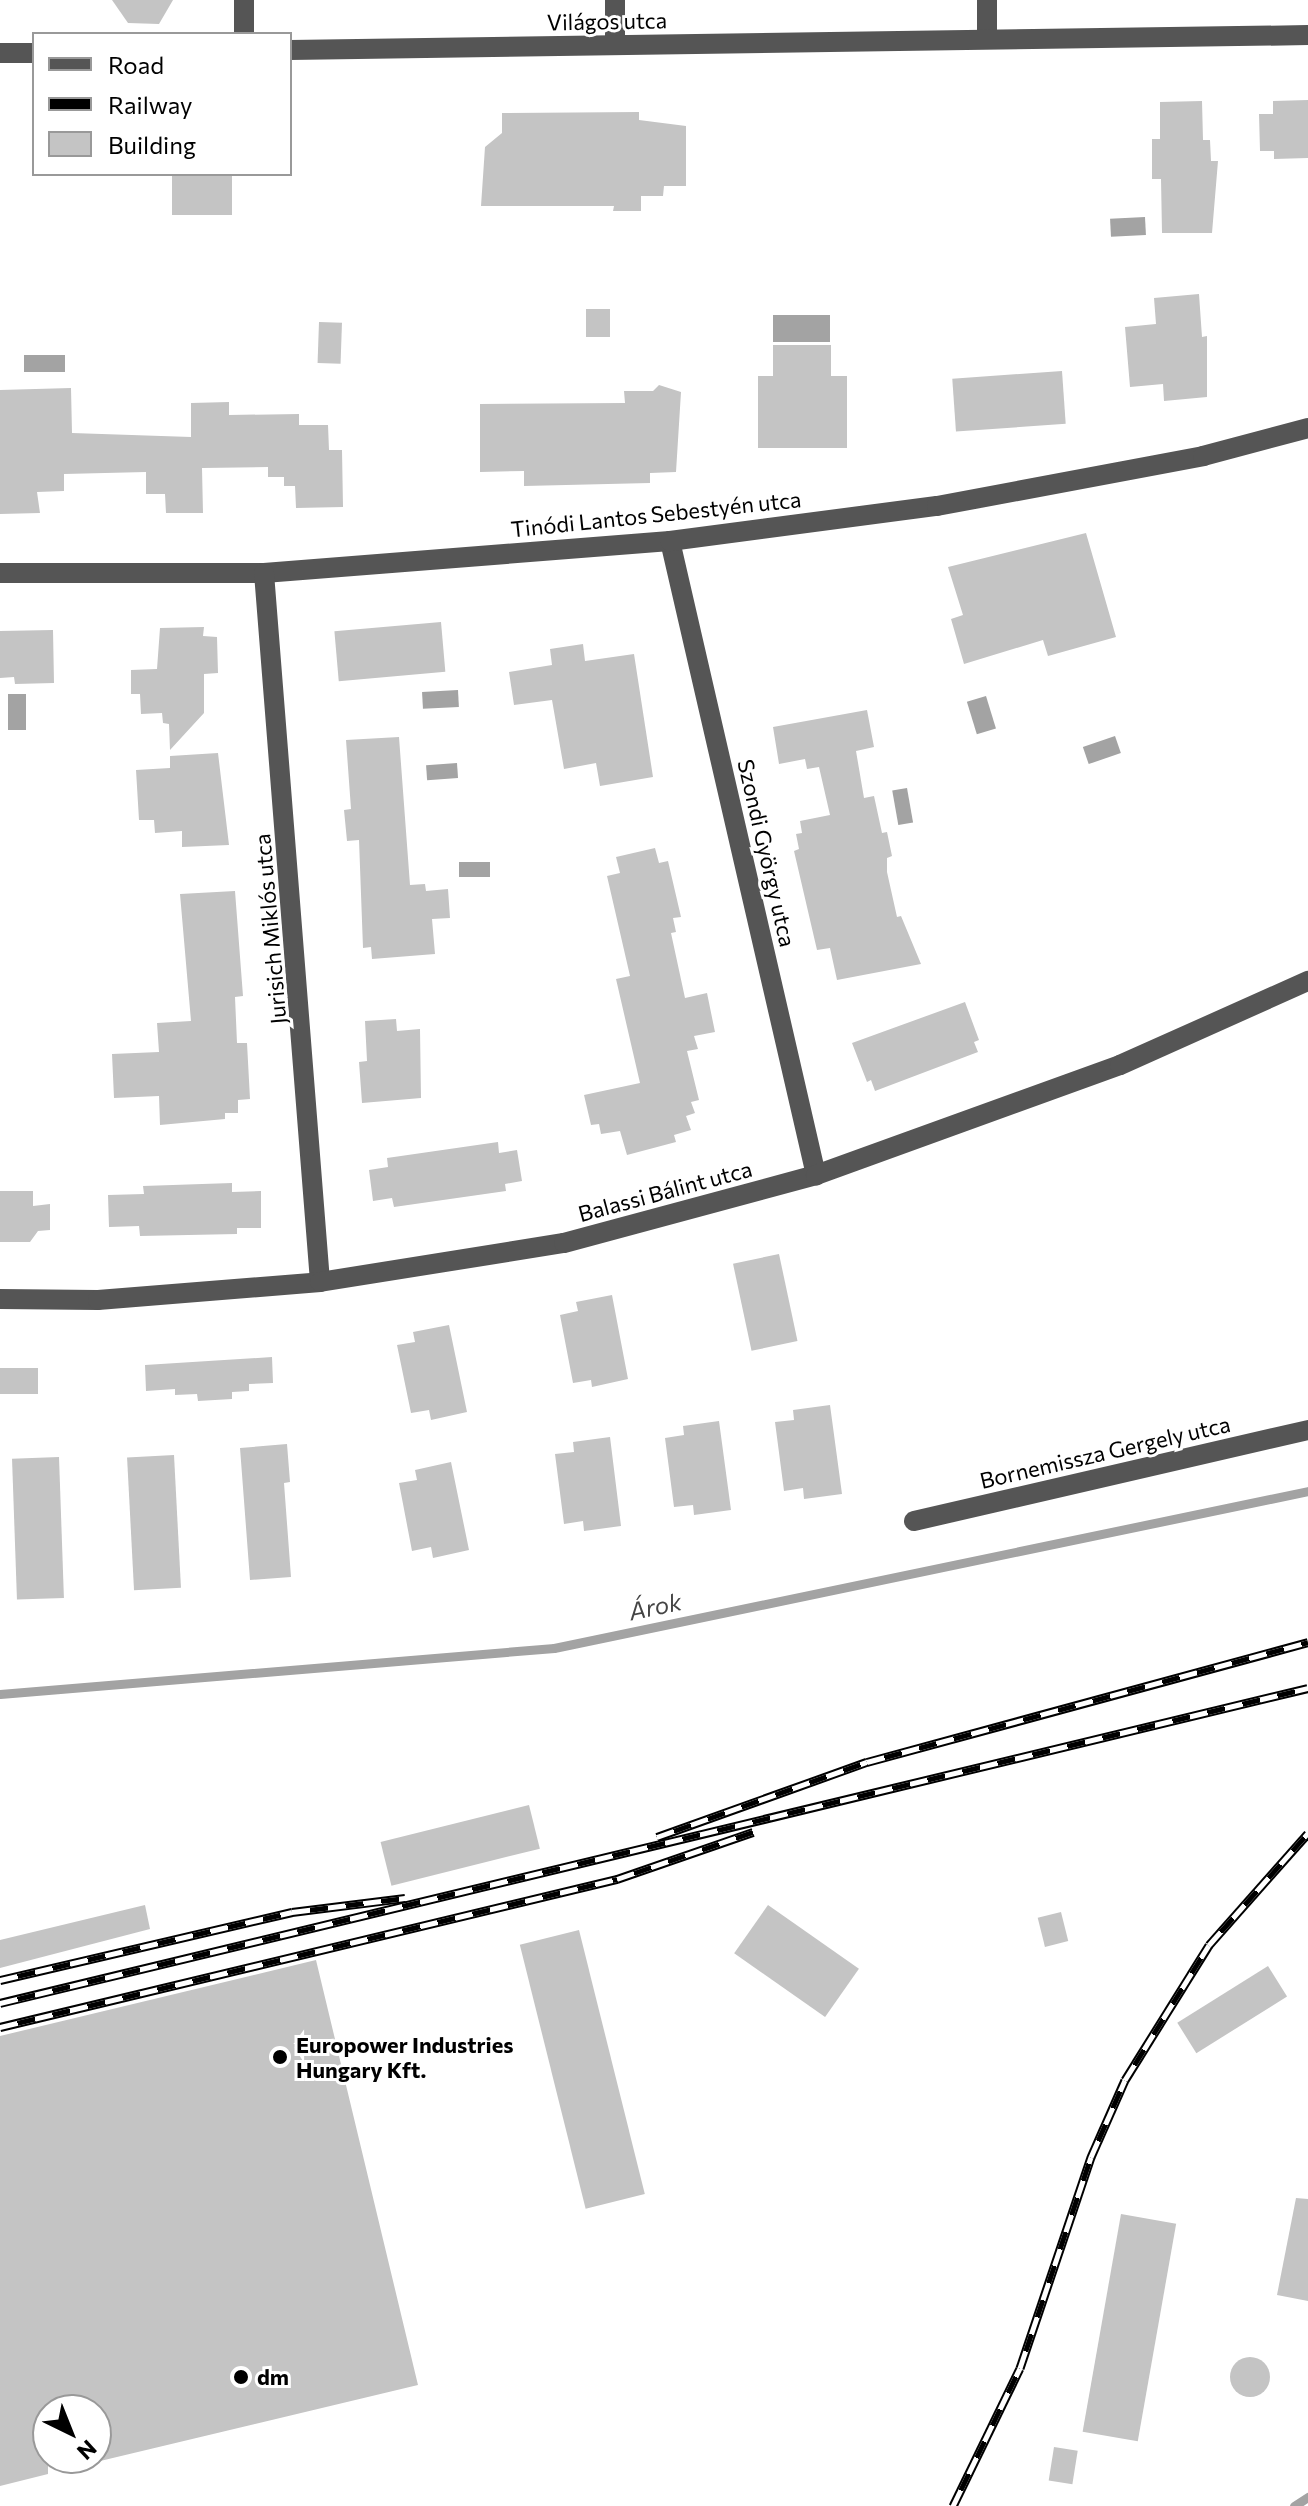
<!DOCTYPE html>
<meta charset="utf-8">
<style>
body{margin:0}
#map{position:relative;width:1308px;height:2506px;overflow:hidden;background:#fff;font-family:Commissioner,sans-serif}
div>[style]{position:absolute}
.water>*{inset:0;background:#a3a3a3;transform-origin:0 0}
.stream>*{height:9px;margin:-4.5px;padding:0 4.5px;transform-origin:4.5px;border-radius:4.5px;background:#a3a3a3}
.building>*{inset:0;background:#c4c4c4;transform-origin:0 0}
.round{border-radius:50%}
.minor>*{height:20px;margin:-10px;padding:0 10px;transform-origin:10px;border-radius:10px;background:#555}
.rail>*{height:9px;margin-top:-4.5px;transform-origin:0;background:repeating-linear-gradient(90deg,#fff 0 18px,#000 0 36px);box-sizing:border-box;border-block:2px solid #000}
.dots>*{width:22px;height:22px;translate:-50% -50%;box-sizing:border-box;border:4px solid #fff;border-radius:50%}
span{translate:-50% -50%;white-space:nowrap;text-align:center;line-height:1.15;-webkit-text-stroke:6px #fff;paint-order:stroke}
.street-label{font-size:22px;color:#000}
.poi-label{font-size:22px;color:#000;font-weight:700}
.left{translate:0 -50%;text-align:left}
.water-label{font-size:24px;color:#444;font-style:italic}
.legend{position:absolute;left:32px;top:32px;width:260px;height:144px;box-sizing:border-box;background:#fff;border:2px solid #999;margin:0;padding:10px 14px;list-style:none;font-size:24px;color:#000}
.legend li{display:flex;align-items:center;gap:16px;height:40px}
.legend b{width:40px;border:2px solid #999}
.north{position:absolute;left:32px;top:2394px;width:80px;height:80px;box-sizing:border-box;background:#fff;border:2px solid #999;border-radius:50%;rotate:137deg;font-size:22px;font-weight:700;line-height:32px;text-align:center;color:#000}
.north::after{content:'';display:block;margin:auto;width:28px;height:36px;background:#000;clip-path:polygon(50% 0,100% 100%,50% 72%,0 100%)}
</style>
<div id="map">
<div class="water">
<div style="left:1145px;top:217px;width:18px;height:35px;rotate:87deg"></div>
<div style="left:773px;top:315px;width:57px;height:27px"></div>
<div style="left:24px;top:355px;width:41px;height:17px"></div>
<div style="left:458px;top:690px;width:17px;height:36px;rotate:87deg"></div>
<div style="left:26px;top:694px;width:36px;height:18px;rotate:90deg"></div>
<div style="left:986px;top:696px;width:34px;height:20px;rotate:73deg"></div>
<div style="left:1115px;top:736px;width:18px;height:34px;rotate:71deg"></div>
<div style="left:457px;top:763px;width:15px;height:31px;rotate:86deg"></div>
<div style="left:907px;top:788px;width:35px;height:15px;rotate:80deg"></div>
<div style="left:490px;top:862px;width:15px;height:31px;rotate:90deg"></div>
</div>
<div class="stream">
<div style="left:0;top:1694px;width:556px;rotate:-4.75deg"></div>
<div style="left:554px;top:1648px;width:770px;rotate:-11.76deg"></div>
<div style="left:1294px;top:2506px;width:17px;rotate:-33deg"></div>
</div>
<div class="building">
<div style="clip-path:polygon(112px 0,173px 0,159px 24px,128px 23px)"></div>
<div style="clip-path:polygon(1308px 100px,1308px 158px,1274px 159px,1274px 151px,1260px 151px,1259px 114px,1273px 114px,1273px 101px)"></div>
<div style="clip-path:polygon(1202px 101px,1203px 140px,1210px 140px,1211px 161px,1218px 161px,1212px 233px,1162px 233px,1161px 179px,1152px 179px,1152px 139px,1160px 139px,1160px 102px)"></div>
<div style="clip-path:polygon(639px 112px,639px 120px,686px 126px,686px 186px,664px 186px,663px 196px,641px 196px,641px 211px,613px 211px,614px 206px,481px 206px,485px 147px,502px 133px,502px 113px)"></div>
<div style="left:172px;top:174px;width:60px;height:41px"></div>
<div style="clip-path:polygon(1199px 294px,1202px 337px,1207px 336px,1207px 397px,1164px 401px,1163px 384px,1130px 387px,1125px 327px,1156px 324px,1154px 298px)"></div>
<div style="left:586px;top:309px;width:24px;height:28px"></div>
<div style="left:319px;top:322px;width:23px;height:41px;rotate:2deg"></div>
<div style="clip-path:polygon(773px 345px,831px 345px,831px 376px,847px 376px,847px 448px,758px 448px,758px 376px,773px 376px)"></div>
<div style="left:1062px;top:371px;width:53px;height:110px;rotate:86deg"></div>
<div style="clip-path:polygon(659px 385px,681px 392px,676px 472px,650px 473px,650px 483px,524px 486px,524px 471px,480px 472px,480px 404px,625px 403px,624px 391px,653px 391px)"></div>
<div style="clip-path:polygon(71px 388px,72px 433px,191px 437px,191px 403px,229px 402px,229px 415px,299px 414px,299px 425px,328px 425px,329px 450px,342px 450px,343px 507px,296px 508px,295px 486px,284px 486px,284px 477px,268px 477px,268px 467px,202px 468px,203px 513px,166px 513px,165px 494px,146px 494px,146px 472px,64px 474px,64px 491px,37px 492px,40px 513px,0 514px,0 390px)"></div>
<div style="clip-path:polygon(1086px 533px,1116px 637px,1048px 656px,1043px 640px,964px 664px,951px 619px,963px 615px,948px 567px)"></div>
<div style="left:441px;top:622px;width:50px;height:107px;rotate:85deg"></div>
<div style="clip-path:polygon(204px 627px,203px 636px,217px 637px,218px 673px,204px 674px,204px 713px,170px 750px,169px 724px,163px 723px,162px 713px,141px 714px,140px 694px,131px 694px,131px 670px,157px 669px,160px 628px)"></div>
<div style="clip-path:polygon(53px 630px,54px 683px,15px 684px,14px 677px,0 678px,0 631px)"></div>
<div style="clip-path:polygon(583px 644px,585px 661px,634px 654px,653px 777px,600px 786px,596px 763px,564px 769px,552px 700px,514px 705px,509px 672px,552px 665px,550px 649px)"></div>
<div style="clip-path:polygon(867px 710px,874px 747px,856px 751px,864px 798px,874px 796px,882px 833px,887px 832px,892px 856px,887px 858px,887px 872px,897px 917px,901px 916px,921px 964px,837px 980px,830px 948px,817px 950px,794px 851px,799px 849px,796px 834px,802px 833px,800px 821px,830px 815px,819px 767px,807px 769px,805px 759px,779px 764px,773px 727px)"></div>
<div style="clip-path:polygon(399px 737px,410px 885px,425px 884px,426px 891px,448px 889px,450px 918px,432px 919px,435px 954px,372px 959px,371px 947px,363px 948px,359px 840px,347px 841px,344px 810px,351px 809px,346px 740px)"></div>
<div style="clip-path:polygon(218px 753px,229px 845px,182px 847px,182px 831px,155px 833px,154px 820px,139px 820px,136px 770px,170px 768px,170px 756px)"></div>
<div style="clip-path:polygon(655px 848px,659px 863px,668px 861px,681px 917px,673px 918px,676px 932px,671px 933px,685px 998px,707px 993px,715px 1032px,694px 1036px,698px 1049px,687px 1051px,699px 1100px,691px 1102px,695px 1113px,686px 1116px,691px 1130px,674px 1135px,676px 1142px,627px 1155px,620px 1131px,601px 1134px,599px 1124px,591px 1125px,584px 1095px,640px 1083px,616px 979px,630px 976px,607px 876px,620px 873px,616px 857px)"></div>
<div style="clip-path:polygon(235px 891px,243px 996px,235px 997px,237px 1043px,247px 1043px,250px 1099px,238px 1100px,238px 1113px,225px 1113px,225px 1119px,160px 1125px,159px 1096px,114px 1098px,112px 1054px,159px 1052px,157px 1023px,191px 1021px,180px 894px)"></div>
<div style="clip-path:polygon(965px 1002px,979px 1040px,974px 1042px,978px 1052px,875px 1091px,871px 1080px,867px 1082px,852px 1043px)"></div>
<div style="clip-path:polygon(396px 1019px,397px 1031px,420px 1029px,421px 1098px,362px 1103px,359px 1062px,367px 1061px,365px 1021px)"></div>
<div style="clip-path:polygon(498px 1142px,499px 1153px,517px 1150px,522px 1181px,505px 1184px,506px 1191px,394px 1207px,392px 1198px,373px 1201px,369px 1170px,388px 1167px,387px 1158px)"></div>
<div style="clip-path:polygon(232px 1183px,232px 1192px,261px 1191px,261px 1228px,237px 1228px,237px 1234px,140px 1236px,139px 1226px,109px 1227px,108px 1195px,144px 1194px,143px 1186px)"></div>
<div style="clip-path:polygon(0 1191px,33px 1191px,33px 1206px,50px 1204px,50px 1230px,38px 1231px,30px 1242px,0 1242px)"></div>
<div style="left:779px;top:1254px;width:89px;height:47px;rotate:78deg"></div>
<div style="clip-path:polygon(612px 1295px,628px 1379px,592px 1387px,591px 1380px,573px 1383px,560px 1315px,578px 1311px,576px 1302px)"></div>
<div style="clip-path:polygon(449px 1325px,467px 1412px,431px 1420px,429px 1410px,411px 1413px,397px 1345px,415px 1342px,413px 1332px)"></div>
<div style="clip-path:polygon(272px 1357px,273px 1383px,249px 1384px,249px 1391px,232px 1392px,232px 1399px,198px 1401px,197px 1394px,175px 1395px,175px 1389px,146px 1391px,145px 1365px)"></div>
<div style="left:0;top:1368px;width:38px;height:26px"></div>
<div style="clip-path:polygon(830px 1405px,842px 1494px,804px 1499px,803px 1488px,784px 1491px,775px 1422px,794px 1420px,793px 1410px)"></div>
<div style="clip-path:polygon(719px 1421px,731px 1510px,694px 1515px,693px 1505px,674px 1507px,665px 1438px,684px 1435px,683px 1426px)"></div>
<div style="clip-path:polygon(610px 1437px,621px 1526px,584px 1531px,583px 1521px,564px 1524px,555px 1454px,574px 1452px,573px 1442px)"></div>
<div style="clip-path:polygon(287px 1444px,290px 1482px,284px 1483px,291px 1577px,250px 1580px,240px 1448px)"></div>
<div style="left:174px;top:1455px;width:133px;height:47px;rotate:87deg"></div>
<div style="left:59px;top:1457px;width:141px;height:47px;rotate:88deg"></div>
<div style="clip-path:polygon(451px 1462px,469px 1550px,433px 1558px,431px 1547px,412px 1551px,399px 1483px,417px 1480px,415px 1470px)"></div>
<div style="left:529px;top:1805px;width:45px;height:153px;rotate:76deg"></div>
<div style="clip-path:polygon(145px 1905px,150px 1929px,0 1968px,0 1940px)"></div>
<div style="left:768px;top:1905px;width:111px;height:59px;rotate:35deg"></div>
<div style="left:1061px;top:1912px;width:30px;height:24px;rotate:76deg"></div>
<div style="left:579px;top:1930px;width:272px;height:61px;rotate:76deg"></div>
<div style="clip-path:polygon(316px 1960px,418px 2385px,96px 2462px,96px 2410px,48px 2410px,48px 2474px,0 2486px,0 2036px)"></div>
<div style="left:1268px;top:1966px;width:36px;height:107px;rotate:58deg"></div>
<div style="clip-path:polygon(1296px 2198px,1308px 2199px,1308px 2301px,1277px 2295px)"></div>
<div style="left:1121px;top:2214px;width:56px;height:221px;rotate:10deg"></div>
<div class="round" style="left:1230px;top:2357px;width:40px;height:40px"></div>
<div style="left:1054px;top:2447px;width:24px;height:34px;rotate:9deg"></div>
</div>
<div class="minor">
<div style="left:244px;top:0;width:34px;rotate:90deg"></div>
<div style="left:987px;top:0;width:38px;rotate:90deg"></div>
<div style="left:615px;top:45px;width:45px;rotate:-90deg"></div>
<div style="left:290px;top:50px;width:1018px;rotate:-0.84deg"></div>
<div style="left:0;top:53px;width:34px"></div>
<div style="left:670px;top:541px;width:651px;rotate:77.03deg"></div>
<div style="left:0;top:573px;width:264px"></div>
<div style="left:264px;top:573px;width:407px;rotate:-4.5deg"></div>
<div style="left:670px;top:541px;width:269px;rotate:-7.5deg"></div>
<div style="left:937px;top:506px;width:271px;rotate:-10.6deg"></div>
<div style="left:1203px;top:456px;width:109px;rotate:-14.9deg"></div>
<div style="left:264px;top:573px;width:711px;rotate:85.48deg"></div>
<div style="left:0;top:1299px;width:98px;rotate:0.6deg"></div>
<div style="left:98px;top:1300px;width:223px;rotate:-4.6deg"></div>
<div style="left:320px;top:1282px;width:247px;rotate:-9.1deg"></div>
<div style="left:564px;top:1243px;width:261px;rotate:-15.1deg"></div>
<div style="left:816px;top:1175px;width:323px;rotate:-19.9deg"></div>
<div style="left:1120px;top:1065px;width:206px;rotate:-24.1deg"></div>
<div style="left:914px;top:1521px;width:404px;rotate:-13deg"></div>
</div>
<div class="rail">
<div style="left:657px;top:1837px;width:223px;rotate:-19.7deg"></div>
<div style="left:867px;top:1762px;width:457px;rotate:-15.2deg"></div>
<div style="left:0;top:1980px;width:300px;rotate:-13.1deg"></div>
<div style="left:292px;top:1912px;width:114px;rotate:-7.1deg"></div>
<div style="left:0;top:2003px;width:1345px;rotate:-13.54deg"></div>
<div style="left:0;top:2027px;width:635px;rotate:-13.49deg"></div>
<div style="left:617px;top:1879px;width:144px;rotate:-19.1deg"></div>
<div style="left:953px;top:2506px;width:153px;rotate:-64.1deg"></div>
<div style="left:1020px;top:2368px;width:223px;rotate:-71.4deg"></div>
<div style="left:1091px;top:2157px;width:84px;rotate:-66.2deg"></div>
<div style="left:1125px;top:2080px;width:159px;rotate:-58.1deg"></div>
<div style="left:1209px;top:1945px;width:149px;rotate:-48.5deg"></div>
</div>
<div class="dots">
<div style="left:280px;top:2057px;background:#000"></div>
<div style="left:241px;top:2377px;background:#000"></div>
</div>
<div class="street-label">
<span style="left:607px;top:21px;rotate:-1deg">Világos utca</span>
<span style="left:656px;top:514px;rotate:-6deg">Tinódi Lantos Sebestyén utca</span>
<span style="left:767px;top:853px;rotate:77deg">Szondi György utca</span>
<span style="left:270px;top:929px;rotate:-95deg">Jurisich Miklós utca</span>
<span style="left:665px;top:1191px;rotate:-15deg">Balassi Bálint utca</span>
<span style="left:1105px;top:1452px;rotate:-13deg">Bornemissza Gergely utca</span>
</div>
<div class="poi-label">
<span class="left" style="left:296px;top:2057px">Europower Industries<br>Hungary Kft.</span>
<span class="left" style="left:257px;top:2377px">dm</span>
</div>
<div class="water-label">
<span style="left:655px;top:1606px;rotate:-12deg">Árok</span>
</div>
<ul class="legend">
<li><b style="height:10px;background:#555"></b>Road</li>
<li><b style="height:10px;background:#000"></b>Railway</li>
<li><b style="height:22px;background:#c4c4c4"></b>Building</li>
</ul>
<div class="north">N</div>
</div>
